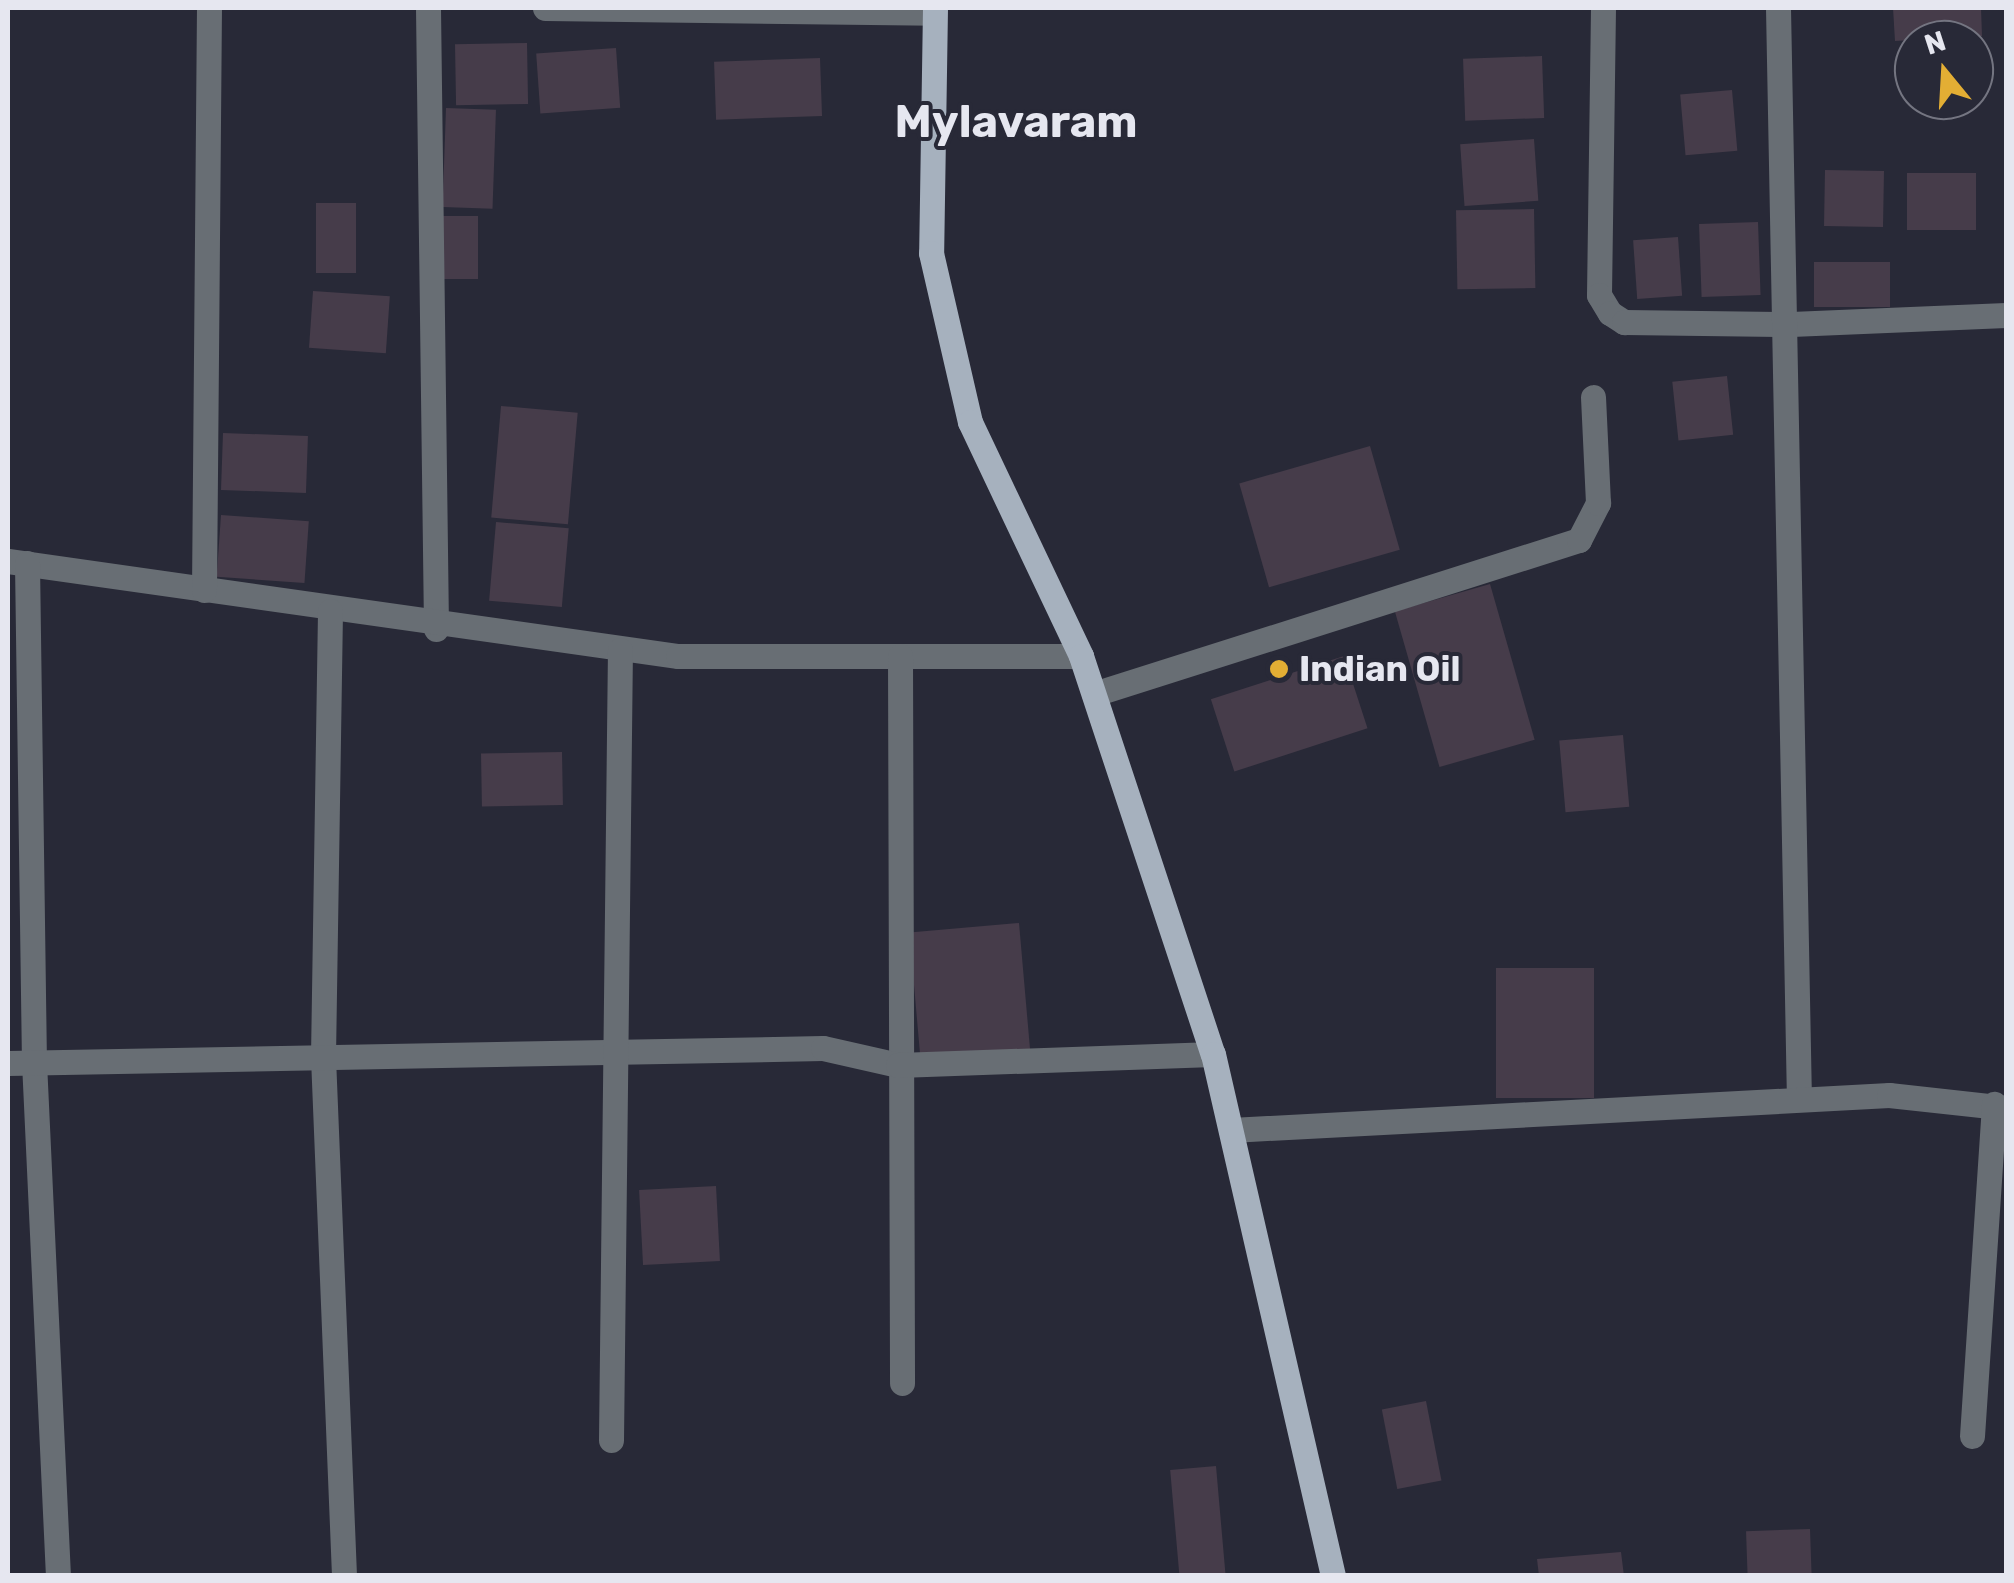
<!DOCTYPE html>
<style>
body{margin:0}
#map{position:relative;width:2014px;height:1583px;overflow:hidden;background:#282937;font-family:Rubik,sans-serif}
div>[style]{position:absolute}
.building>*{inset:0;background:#463c4a;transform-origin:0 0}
.minor>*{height:25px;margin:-12.5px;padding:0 12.5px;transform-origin:12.5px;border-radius:12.5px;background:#686e74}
.major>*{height:25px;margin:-12.5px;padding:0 12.5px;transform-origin:12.5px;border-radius:12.5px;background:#a6b1be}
.dots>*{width:28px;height:28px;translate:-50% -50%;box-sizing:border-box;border:5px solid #282937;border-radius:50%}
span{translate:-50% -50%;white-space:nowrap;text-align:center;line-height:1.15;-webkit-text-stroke:8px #282937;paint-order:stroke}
.poi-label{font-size:35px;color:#e6e7f0;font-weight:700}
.left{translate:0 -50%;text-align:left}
.district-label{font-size:45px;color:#e6e7f0;font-weight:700}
.frame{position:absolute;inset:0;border:10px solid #e6e7f0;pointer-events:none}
.north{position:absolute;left:1894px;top:20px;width:100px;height:100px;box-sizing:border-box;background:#282937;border:2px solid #747581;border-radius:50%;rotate:342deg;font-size:28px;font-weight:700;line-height:40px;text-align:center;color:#e6e7f0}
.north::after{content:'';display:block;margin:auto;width:35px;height:45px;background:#e3ae34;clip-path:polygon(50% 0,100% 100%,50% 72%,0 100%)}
</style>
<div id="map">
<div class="building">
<div style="clip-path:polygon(1893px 8px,1981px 8px,1982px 36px,1895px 41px)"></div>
<div style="left:527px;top:43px;width:61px;height:72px;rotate:89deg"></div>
<div style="left:616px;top:48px;width:60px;height:80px;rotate:86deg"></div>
<div style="left:1542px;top:56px;width:62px;height:79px;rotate:88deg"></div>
<div style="left:820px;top:58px;width:58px;height:106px;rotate:88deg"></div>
<div style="left:1732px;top:90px;width:61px;height:52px;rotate:85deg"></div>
<div style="left:446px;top:108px;width:50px;height:99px;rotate:2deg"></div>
<div style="left:1534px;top:139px;width:62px;height:74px;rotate:86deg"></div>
<div style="left:1825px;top:170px;width:59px;height:56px;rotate:1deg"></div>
<div style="left:1907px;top:173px;width:69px;height:57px"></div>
<div style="left:316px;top:203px;width:40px;height:70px"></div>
<div style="left:1534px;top:209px;width:79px;height:78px;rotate:89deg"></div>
<div style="left:440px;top:216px;width:38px;height:63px"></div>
<div style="left:1758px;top:222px;width:73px;height:59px;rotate:88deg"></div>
<div style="left:1678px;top:237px;width:59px;height:45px;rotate:86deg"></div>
<div style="left:1890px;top:262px;width:45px;height:76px;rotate:90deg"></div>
<div style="left:313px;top:291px;width:77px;height:57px;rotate:4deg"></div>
<div style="left:1727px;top:376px;width:59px;height:55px;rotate:84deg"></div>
<div style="left:501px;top:406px;width:77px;height:112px;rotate:5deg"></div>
<div style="left:223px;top:433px;width:85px;height:57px;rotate:2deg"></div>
<div style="left:1370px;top:446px;width:108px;height:136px;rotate:74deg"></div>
<div style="left:221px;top:515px;width:88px;height:62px;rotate:4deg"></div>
<div style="left:496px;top:522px;width:73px;height:79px;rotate:5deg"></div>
<div style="left:1490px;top:584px;width:162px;height:99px;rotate:74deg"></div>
<div style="left:1344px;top:656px;width:76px;height:140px;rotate:72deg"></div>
<div style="left:1623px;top:735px;width:72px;height:64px;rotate:85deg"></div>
<div style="left:562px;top:752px;width:53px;height:81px;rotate:89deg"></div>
<div style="left:1019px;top:923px;width:127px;height:110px;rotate:85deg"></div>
<div style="left:1496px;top:968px;width:98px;height:130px"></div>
<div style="left:716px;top:1186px;width:75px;height:77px;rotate:87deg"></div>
<div style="left:1426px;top:1401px;width:81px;height:45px;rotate:79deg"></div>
<div style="left:1216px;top:1466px;width:110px;height:46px;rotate:85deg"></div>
<div style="left:1810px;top:1529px;width:47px;height:64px;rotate:88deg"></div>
<div style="clip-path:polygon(1621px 1552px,1624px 1576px,1539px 1576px,1537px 1559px)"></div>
</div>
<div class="minor">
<div style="left:428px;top:8px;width:621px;rotate:89.26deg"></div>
<div style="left:545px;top:8px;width:389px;rotate:0.7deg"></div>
<div style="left:1603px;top:8px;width:287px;rotate:90.8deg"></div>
<div style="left:1599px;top:295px;width:21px;rotate:59deg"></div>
<div style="left:1610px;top:313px;width:17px;rotate:33deg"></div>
<div style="left:1624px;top:322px;width:167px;rotate:0.7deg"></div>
<div style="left:1791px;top:324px;width:215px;rotate:-2.4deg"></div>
<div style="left:1778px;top:8px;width:1090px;rotate:88.9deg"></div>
<div style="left:8px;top:561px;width:677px;rotate:8.07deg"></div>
<div style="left:678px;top:656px;width:403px"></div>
<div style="left:27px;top:563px;width:499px;rotate:89.2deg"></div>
<div style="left:34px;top:1062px;width:515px;rotate:87.33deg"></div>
<div style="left:204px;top:590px;width:582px;rotate:-89.51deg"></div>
<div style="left:330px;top:611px;width:446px;rotate:90.9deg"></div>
<div style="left:323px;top:1057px;width:519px;rotate:87.68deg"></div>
<div style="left:900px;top:656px;width:727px;rotate:89.84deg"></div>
<div style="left:1094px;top:694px;width:509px;rotate:-17.62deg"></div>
<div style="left:1579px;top:540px;width:42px;rotate:-62.8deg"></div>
<div style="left:1598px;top:503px;width:106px;rotate:-92.7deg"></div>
<div style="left:8px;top:1063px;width:815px;rotate:-1.05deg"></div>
<div style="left:823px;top:1048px;width:77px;rotate:12.8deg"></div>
<div style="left:898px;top:1065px;width:315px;rotate:-2deg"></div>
<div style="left:1231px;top:1130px;width:659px;rotate:-3.04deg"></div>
<div style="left:1889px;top:1095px;width:118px;rotate:6.3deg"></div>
<div style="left:1972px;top:1436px;width:333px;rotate:-86.2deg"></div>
<div style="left:611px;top:1440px;width:790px;rotate:-89.35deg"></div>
</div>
<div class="major">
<div style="left:935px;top:8px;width:245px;rotate:90.9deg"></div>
<div style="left:931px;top:253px;width:173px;rotate:77deg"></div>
<div style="left:970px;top:422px;width:259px;rotate:64.6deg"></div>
<div style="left:1081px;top:656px;width:419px;rotate:71.7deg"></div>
<div style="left:1213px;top:1054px;width:536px;rotate:77.05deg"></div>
</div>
<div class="dots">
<div style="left:1279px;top:669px;background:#e3ae34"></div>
</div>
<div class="poi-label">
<span class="left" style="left:1299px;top:669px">Indian Oil</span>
</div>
<div class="district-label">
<span style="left:1016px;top:122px">Mylavaram</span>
</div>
<div class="frame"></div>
<div class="north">N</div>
</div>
